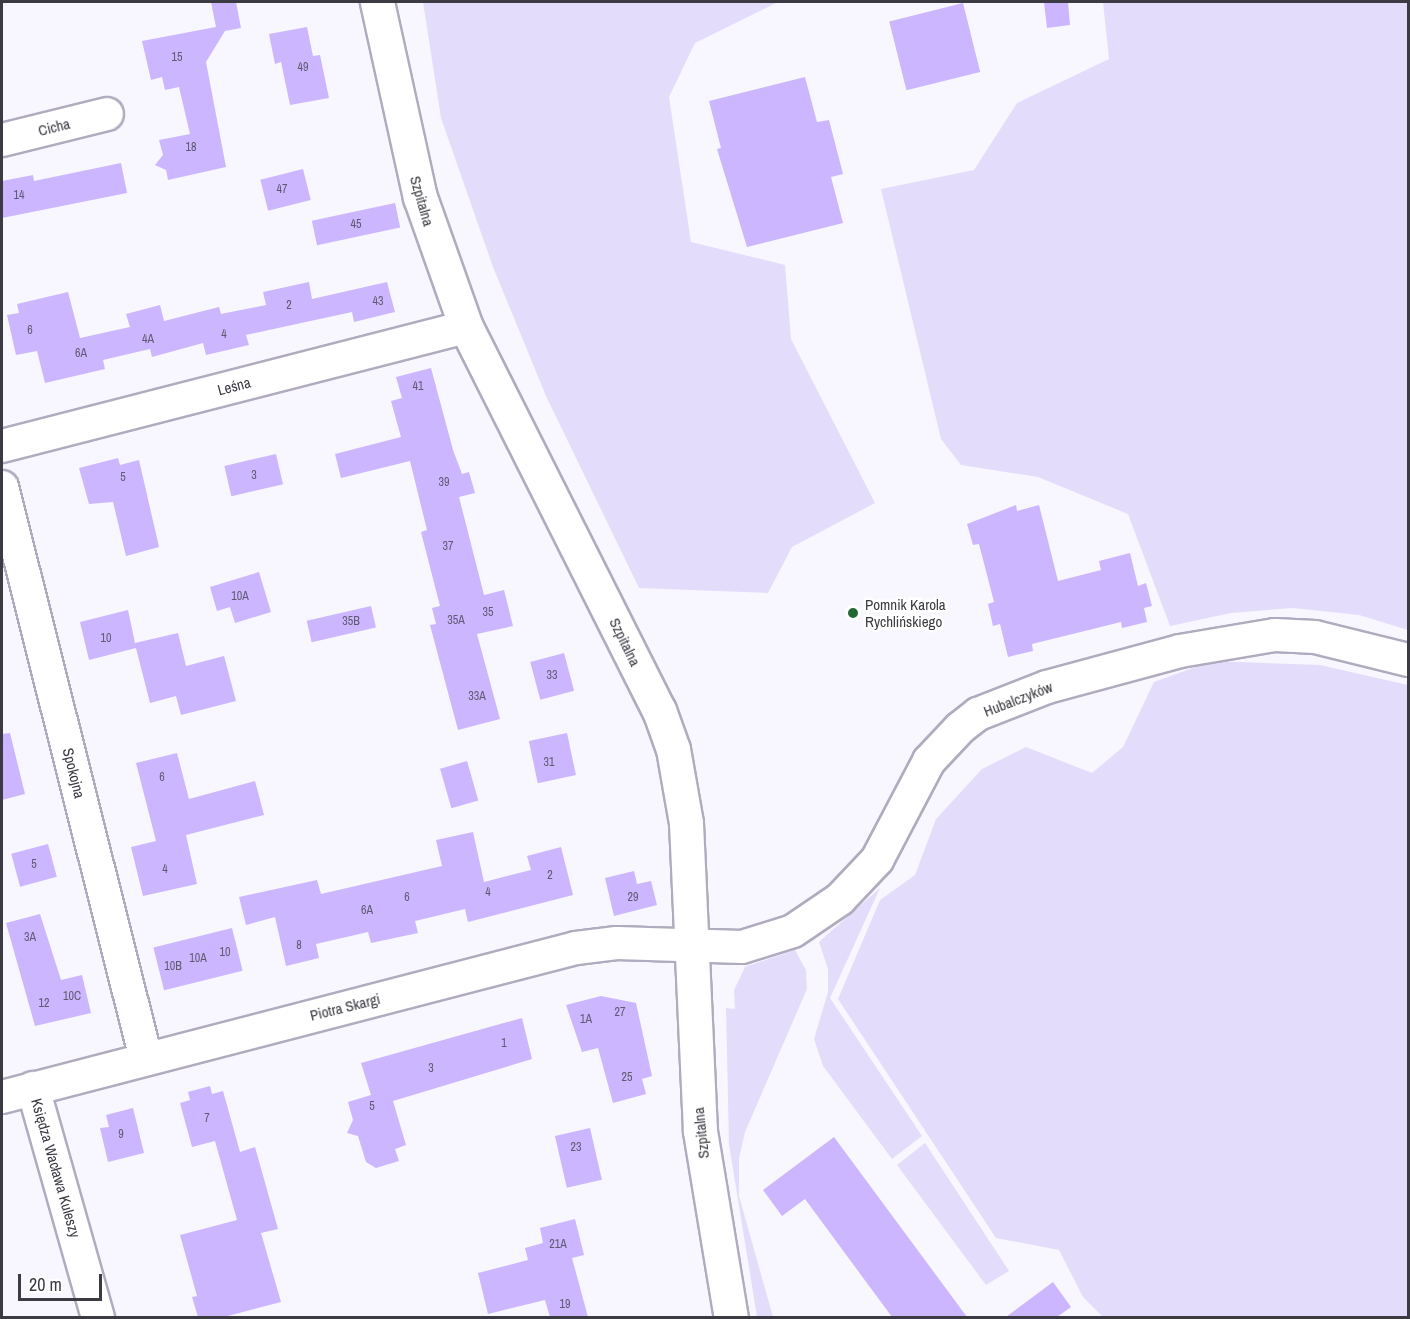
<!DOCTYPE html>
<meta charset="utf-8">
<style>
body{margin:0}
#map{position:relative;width:1410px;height:1319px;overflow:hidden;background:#f8f6fe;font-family:"Archivo Narrow",sans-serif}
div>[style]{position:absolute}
.green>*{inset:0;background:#e4dcfb}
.building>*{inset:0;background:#ccb6ff;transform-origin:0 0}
.roads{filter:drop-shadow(2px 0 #b1abbf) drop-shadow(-2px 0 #b1abbf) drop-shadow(0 2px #b1abbf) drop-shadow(0 -2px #b1abbf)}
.minor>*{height:32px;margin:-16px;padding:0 16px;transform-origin:16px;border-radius:16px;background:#fff}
.tertiary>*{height:33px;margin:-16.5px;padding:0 16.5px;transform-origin:16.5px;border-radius:16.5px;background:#fff}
.dots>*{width:16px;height:16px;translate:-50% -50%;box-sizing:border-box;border:3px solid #fff;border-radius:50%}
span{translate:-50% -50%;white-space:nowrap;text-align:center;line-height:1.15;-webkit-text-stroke:5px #fff;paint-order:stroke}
.number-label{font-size:12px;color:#605971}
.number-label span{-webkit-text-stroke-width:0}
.street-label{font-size:15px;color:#3c3a42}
.poi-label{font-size:15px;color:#3c3a42}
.left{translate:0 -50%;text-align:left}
.frame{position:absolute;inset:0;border:3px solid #3c3a42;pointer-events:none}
.scale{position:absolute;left:18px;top:1274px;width:84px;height:27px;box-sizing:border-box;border:3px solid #3c3a42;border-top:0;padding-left:8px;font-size:18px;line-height:21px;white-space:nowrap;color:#3c3a42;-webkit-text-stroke:4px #fff;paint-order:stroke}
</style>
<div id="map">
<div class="green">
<div style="clip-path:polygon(423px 2px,778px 2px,695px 43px,669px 97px,691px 242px,785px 265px,791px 339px,875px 503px,792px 547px,768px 593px,639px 588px,546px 396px,493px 267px,441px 118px)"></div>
<div style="clip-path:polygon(1103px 2px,1408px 2px,1408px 630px,1359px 615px,1293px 608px,1231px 613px,1170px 626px,1128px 514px,1038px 477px,961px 465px,941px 439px,881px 189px,974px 170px,1017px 103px,1109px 59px)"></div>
<div style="clip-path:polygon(1212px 661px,1320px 665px,1408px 685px,1408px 1317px,1103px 1317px,1083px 1297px,1059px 1250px,996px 1238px,838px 999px,880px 900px,915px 875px,936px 819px,982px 769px,1026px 747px,1092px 773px,1123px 747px,1154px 682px)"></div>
<div style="clip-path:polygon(880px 888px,830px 998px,922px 1136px,892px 1159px,823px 1066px,814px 1039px,828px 992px,828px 969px,819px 942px)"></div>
<div style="clip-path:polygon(795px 950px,806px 970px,807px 989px,745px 1132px,739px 1158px,739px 1196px,773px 1317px,757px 1317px,729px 1144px,726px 1008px,735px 1009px,734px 990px,745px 967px)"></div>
<div style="clip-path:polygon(925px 1143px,1009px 1271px,986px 1285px,897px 1165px)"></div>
</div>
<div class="building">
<div style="clip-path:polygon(211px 2px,236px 2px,241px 28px,225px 31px,206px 62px,226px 167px,168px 180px,166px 170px,155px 165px,163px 155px,159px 140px,190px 134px,179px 87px,165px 90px,162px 77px,151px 80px,142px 41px,216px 27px)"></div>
<div style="clip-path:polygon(1044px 2px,1068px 2px,1070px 25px,1047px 28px)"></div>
<div style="left:963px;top:3px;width:71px;height:76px;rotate:76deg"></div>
<div style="clip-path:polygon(307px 27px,313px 56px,320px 55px,329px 98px,290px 105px,281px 62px,275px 64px,269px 34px)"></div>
<div style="clip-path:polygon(805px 77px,817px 122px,829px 120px,843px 174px,831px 177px,843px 223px,747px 247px,717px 149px,721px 148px,709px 101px)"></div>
<div style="clip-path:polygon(121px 163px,127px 193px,2px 218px,2px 181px,33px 175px,34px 181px)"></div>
<div style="left:303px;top:169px;width:32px;height:44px;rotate:76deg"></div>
<div style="left:395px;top:203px;width:25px;height:85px;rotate:78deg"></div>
<div style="clip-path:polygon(309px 282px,312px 299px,387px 282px,395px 312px,354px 322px,352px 312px,246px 335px,249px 345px,206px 355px,203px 343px,152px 357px,150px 349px,103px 360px,105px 369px,45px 383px,37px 351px,16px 355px,7px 315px,19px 313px,17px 304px,68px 292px,80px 338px,130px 327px,126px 314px,160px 305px,164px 321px,219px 307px,221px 314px,266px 305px,263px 292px)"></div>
<div style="clip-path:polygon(431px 368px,453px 450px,462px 474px,469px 472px,475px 493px,459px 497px,484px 595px,504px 590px,513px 626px,477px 634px,500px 719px,458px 730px,430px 625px,436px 624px,432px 608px,440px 606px,421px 532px,427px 530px,410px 461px,341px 478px,335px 454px,401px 437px,391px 401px,402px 398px,396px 377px)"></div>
<div style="left:276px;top:454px;width:31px;height:53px;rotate:77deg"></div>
<div style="clip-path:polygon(118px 458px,120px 465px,139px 460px,159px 547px,126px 556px,113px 502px,89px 504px,79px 468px)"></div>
<div style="clip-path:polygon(1016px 505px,1017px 511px,1039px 505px,1058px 581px,1101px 570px,1099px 561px,1130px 553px,1138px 586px,1146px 583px,1152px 606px,1144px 608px,1147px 622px,1122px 628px,1121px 622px,1032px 644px,1033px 651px,1008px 657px,1000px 624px,993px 626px,988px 604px,994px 602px,979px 544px,973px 545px,967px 524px)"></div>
<div style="clip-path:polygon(259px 572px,271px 612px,235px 623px,230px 607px,217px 611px,210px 587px)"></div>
<div style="left:371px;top:606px;width:22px;height:66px;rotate:77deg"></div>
<div style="clip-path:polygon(128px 610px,135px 643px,178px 633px,186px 666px,224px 656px,236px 701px,181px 715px,176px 696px,150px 703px,136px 648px,89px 660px,80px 622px)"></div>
<div style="left:564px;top:653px;width:39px;height:35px;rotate:75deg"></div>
<div style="clip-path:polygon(10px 733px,25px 794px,2px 800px,2px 734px)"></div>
<div style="left:567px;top:733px;width:43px;height:39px;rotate:78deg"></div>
<div style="clip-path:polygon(177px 753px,189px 799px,255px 781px,264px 815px,186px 835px,197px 884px,143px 896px,131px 847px,156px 841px,136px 763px)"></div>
<div style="left:467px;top:761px;width:41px;height:28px;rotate:74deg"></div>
<div style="clip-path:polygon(473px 832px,484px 882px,531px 870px,527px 856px,561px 847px,573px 895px,468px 922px,465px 909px,415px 921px,418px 933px,371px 943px,368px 932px,316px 944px,319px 958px,286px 966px,275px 917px,246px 925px,239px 897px,317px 880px,321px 894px,442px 866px,436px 840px)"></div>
<div style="left:48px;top:844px;width:34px;height:38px;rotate:75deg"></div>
<div style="clip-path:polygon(634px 871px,637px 884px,651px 881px,657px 905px,614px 916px,605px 878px)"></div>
<div style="clip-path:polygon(40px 914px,61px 980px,82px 975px,91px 1013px,35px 1026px,6px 923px)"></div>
<div style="left:232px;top:928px;width:44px;height:81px;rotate:76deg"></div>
<div style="clip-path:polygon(601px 996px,636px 1003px,652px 1076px,642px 1079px,646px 1094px,613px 1103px,598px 1048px,582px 1052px,566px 1005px)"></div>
<div style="clip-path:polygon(522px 1018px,532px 1059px,393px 1101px,406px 1145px,395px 1149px,399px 1161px,376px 1168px,366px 1162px,358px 1136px,347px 1133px,353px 1120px,348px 1102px,371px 1095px,361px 1063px)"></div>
<div style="clip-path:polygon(210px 1086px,212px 1094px,223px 1091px,240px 1152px,255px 1147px,278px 1229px,261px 1233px,281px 1302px,224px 1317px,198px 1317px,192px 1297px,197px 1296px,180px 1235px,237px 1220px,215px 1141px,192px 1147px,180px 1103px,190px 1100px,188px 1092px)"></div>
<div style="clip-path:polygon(133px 1108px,144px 1153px,108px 1162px,100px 1128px,109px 1127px,106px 1115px)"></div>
<div style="left:590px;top:1128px;width:53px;height:36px;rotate:77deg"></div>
<div style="clip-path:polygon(834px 1137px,967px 1317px,892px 1317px,805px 1199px,782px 1216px,763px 1190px)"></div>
<div style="clip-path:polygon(575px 1219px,584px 1255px,572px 1258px,588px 1317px,550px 1317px,545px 1300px,488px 1314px,478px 1273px,528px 1260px,525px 1248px,543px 1243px,540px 1228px)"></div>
<div style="clip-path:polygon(1053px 1282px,1071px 1307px,1057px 1317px,1006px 1317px)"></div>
</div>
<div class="roads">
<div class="minor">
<div style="left:2px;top:140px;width:108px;rotate:-13.9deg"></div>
<div style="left:2px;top:446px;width:479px;rotate:-14.4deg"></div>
<div style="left:2px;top:487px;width:590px;rotate:75.87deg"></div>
<div style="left:33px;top:1088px;width:239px;rotate:74.2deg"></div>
<div style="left:2px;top:1097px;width:593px;rotate:-14.55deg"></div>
<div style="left:576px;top:948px;width:41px;rotate:-7deg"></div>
<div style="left:617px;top:943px;width:125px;rotate:1.8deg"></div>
<div style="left:742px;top:947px;width:53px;rotate:-17.4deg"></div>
<div style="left:793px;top:931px;width:57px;rotate:-34.2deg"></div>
<div style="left:840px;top:899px;width:54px;rotate:-46.5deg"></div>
<div style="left:877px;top:860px;width:112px;rotate:-62.3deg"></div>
<div style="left:929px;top:761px;width:45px;rotate:-46.8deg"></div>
<div style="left:960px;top:728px;width:23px;rotate:-38deg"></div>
<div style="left:978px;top:714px;width:74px;rotate:-21.4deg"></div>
<div style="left:1047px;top:687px;width:138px;rotate:-15.1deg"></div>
<div style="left:1180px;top:651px;width:96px;rotate:-9.6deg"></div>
<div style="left:1275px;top:635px;width:40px;rotate:2.9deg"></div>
<div style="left:1315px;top:637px;width:96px;rotate:13.9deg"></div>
</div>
<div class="tertiary">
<div style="left:377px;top:2px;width:200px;rotate:77.6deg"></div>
<div style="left:420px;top:197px;width:138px;rotate:70.5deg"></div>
<div style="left:466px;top:327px;width:429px;rotate:63.3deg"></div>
<div style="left:659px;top:710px;width:41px;rotate:70.3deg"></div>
<div style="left:673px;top:749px;width:75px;rotate:80deg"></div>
<div style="left:686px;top:823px;width:308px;rotate:87.4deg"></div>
<div style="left:700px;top:1131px;width:190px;rotate:80.6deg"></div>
</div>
</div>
<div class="dots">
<div style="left:853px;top:613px;background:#236833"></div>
</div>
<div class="number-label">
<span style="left:177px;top:58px">15</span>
<span style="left:303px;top:68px">49</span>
<span style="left:191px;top:148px">18</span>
<span style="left:282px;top:190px">47</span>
<span style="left:19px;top:196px">14</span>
<span style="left:356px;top:225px">45</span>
<span style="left:378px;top:302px">43</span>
<span style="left:289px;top:306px">2</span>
<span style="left:30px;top:331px">6</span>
<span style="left:224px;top:335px">4</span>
<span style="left:148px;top:340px">4A</span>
<span style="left:81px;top:354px">6A</span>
<span style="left:418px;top:387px">41</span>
<span style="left:254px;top:476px">3</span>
<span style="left:123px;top:478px">5</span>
<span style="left:444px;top:483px">39</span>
<span style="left:448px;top:547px">37</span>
<span style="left:240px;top:597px">10A</span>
<span style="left:488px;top:613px">35</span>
<span style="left:456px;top:621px">35A</span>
<span style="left:351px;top:622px">35B</span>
<span style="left:106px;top:639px">10</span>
<span style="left:552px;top:676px">33</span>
<span style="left:477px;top:697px">33A</span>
<span style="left:549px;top:763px">31</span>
<span style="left:162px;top:778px">6</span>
<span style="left:34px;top:865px">5</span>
<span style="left:165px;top:870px">4</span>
<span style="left:550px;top:876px">2</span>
<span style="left:488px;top:893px">4</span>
<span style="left:407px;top:898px">6</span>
<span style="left:633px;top:898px">29</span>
<span style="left:367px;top:911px">6A</span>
<span style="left:30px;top:938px">3A</span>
<span style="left:299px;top:946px">8</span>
<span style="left:225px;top:953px">10</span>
<span style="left:198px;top:959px">10A</span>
<span style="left:173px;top:967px">10B</span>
<span style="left:72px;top:997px">10C</span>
<span style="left:44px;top:1004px">12</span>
<span style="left:620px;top:1013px">27</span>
<span style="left:586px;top:1020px">1A</span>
<span style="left:504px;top:1044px">1</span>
<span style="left:431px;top:1069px">3</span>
<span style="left:627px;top:1078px">25</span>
<span style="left:372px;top:1107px">5</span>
<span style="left:207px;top:1119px">7</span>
<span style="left:121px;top:1135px">9</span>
<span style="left:576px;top:1148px">23</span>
<span style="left:558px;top:1245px">21A</span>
<span style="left:565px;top:1305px">19</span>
</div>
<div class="street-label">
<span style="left:54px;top:127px;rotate:-14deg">Cicha</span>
<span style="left:422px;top:201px;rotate:74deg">Szpitalna</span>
<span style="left:234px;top:386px;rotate:-15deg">Leśna</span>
<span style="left:625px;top:642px;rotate:64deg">Szpitalna</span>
<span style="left:1018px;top:699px;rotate:-21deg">Hubalczyków</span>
<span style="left:74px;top:773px;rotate:76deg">Spokojna</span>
<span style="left:345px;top:1007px;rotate:-14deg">Piotra Skargi</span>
<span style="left:701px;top:1133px;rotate:-96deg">Szpitalna</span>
<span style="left:56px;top:1168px;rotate:74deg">Księdza Wacława Kuleszy</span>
</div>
<div class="poi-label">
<span class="left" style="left:865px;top:613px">Pomnik Karola<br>Rychlińskiego</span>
</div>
<div class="frame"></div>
<div class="scale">20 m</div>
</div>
